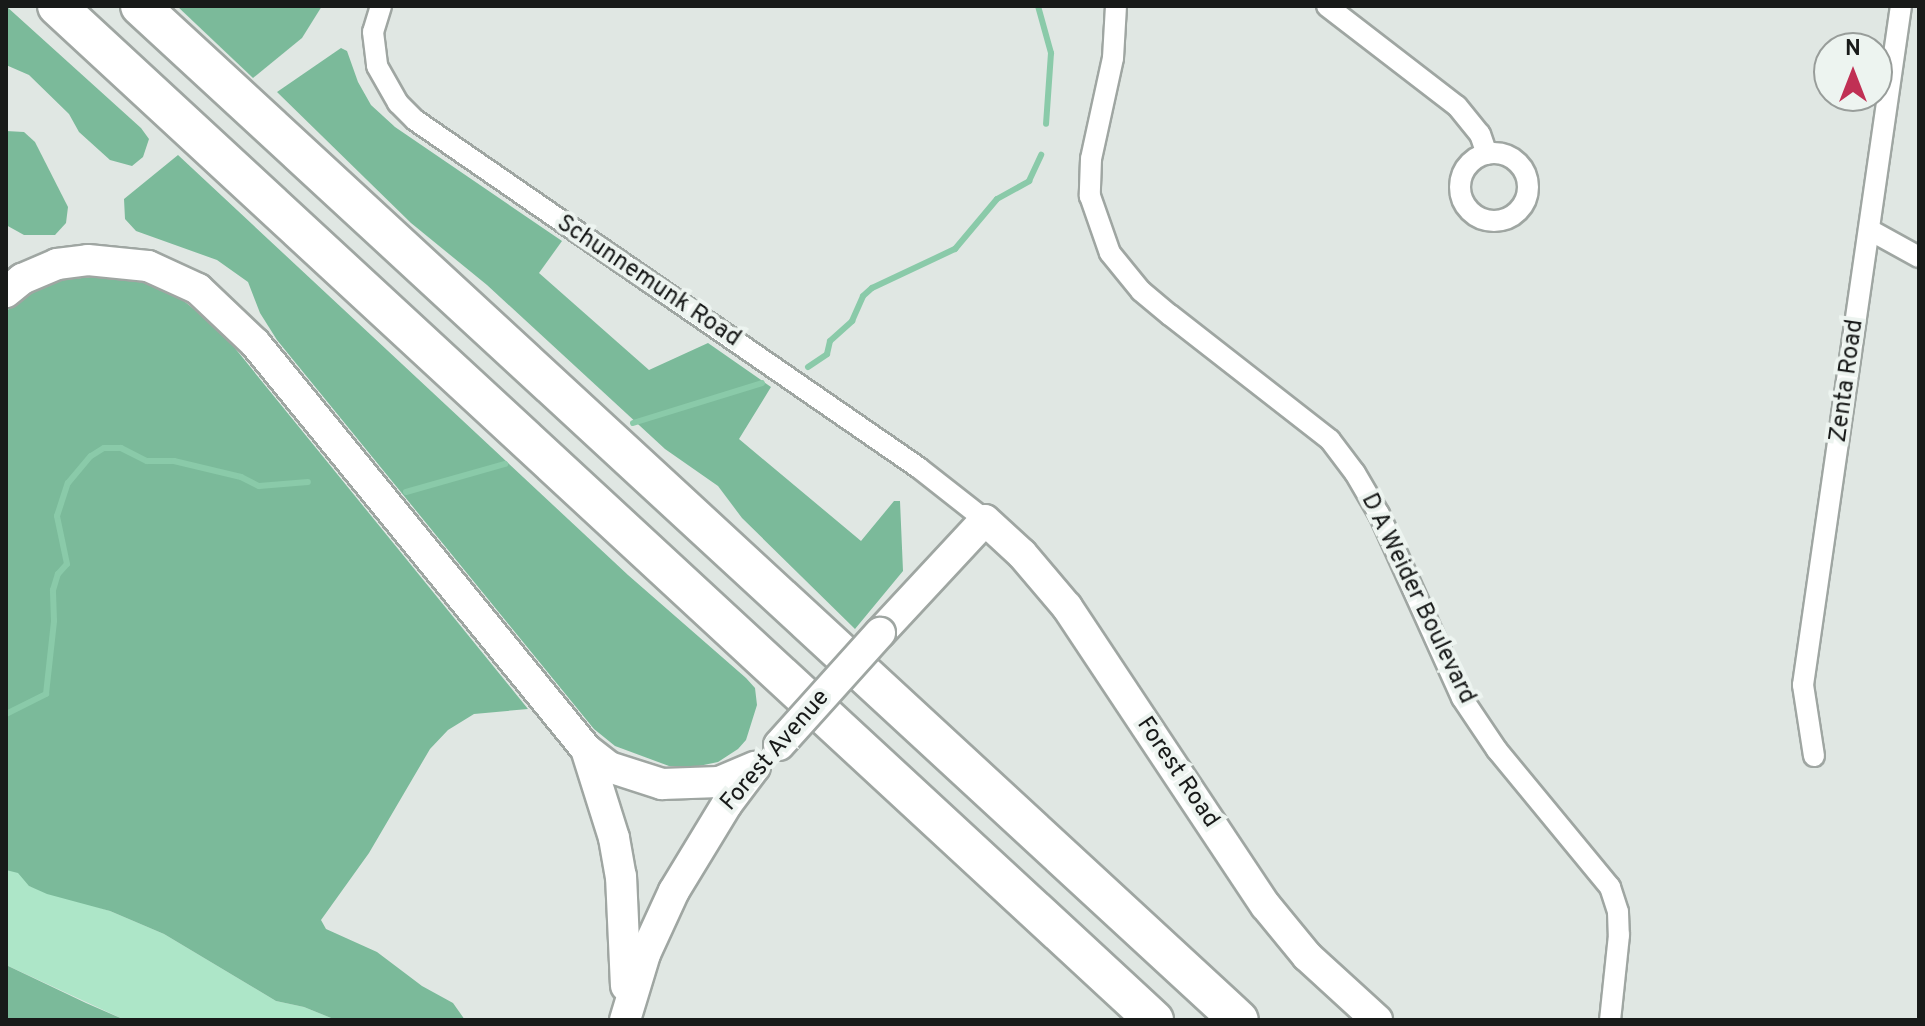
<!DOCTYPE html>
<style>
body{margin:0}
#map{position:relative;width:1925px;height:1026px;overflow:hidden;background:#e0e7e3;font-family:Overpass,sans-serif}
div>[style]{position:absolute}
.green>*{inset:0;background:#ade6c8}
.forest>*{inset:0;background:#7bba9a}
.stream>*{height:6px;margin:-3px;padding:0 3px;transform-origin:3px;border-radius:3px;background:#8acaa9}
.roads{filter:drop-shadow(2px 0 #9fa6a2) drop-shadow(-2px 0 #9fa6a2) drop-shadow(0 2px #9fa6a2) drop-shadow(0 -2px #9fa6a2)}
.street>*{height:20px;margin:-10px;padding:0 10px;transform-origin:10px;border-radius:10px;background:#fff}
.street>.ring{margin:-10px;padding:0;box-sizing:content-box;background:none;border:20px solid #fff;border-radius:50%}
.secondary>*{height:30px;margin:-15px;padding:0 15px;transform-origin:15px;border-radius:15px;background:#fff}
.highway>*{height:38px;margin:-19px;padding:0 19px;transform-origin:19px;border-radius:19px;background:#fff}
.bridges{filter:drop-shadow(2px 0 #9fa6a2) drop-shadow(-2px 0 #9fa6a2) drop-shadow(0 2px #9fa6a2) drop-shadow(0 -2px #9fa6a2)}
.secondary-bridge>*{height:30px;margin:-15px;padding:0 15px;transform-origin:15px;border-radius:15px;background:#fff}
span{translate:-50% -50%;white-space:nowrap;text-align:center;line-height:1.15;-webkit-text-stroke:8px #edf4f0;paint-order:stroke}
.street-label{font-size:24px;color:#181a19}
.frame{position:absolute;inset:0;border:8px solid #181a19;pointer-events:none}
.north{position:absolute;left:1813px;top:32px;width:80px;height:80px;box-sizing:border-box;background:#edf4f0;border:2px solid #989d9a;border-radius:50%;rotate:0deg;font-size:22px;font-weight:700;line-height:32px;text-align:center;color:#181a19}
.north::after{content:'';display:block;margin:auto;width:28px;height:36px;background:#c03054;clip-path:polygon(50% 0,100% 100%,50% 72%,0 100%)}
</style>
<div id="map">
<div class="green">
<div style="clip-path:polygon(6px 563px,29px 886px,110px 911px,164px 934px,276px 1001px,304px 1007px,336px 1020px,125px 1020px,6px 965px)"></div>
</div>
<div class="forest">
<div style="clip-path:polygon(6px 6px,141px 128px,149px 139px,143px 157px,132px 166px,110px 160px,79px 132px,69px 114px,29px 75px,6px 65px)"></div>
<div style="clip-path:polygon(177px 6px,322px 6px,302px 38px,253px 78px)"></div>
<div style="clip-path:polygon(341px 48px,347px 51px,358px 82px,371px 105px,395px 127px,562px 241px,539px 273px,649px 370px,708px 343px,771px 387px,739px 439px,861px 541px,894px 501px,900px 501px,903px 571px,855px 629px,742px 518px,718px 486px,665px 449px,487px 285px,411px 223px,277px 92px)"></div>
<div style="clip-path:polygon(6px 131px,24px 132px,35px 142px,68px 207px,66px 223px,55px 235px,24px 235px,6px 225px)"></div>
<div style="clip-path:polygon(178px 155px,628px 575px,746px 678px,755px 688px,757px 705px,746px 740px,738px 749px,718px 762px,694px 767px,669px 766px,615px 746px,594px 729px,277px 340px,260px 313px,248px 282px,217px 260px,136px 231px,125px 219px,124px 199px)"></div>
<div style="clip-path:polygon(113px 275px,155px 284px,179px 297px,221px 331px,528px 709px,474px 714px,448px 730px,430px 749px,369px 853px,321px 920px,326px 929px,377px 952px,422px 986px,453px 1003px,465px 1020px,336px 1020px,304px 1007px,276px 1001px,164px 934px,110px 911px,47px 894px,29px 886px,18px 873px,6px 870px,6px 311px,41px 287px,61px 280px)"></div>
<div style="clip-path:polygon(6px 965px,86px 1003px,125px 1020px,6px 1020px)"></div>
</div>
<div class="stream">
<div style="left:1038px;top:6px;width:49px;rotate:74.5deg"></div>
<div style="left:1051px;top:53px;width:71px;rotate:94deg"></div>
<div style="left:808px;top:367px;width:23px;rotate:-34deg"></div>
<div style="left:827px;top:354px;width:13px;rotate:-77deg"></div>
<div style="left:830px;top:341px;width:30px;rotate:-42deg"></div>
<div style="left:852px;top:321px;width:27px;rotate:-66deg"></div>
<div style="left:863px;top:296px;width:12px;rotate:-42deg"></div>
<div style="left:872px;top:288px;width:92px;rotate:-25.2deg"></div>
<div style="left:955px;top:249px;width:65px;rotate:-50deg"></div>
<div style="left:997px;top:199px;width:37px;rotate:-29deg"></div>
<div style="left:1029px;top:181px;width:29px;rotate:-65deg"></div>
<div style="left:633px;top:423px;width:135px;rotate:-17.2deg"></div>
<div style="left:406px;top:492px;width:103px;rotate:-15.8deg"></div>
<div style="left:6px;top:714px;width:45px;rotate:-26.6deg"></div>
<div style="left:46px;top:694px;width:73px;rotate:-83.7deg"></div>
<div style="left:54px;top:621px;width:31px;rotate:-92deg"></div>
<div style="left:53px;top:590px;width:17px;rotate:-73deg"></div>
<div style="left:58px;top:574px;width:13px;rotate:-48deg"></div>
<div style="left:67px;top:564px;width:49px;rotate:-101.8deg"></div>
<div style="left:57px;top:516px;width:35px;rotate:-72deg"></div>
<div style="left:68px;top:483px;width:35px;rotate:-50deg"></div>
<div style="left:91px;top:456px;width:15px;rotate:-32deg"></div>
<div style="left:104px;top:448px;width:17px"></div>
<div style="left:121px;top:448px;width:29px;rotate:27deg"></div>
<div style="left:147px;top:461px;width:27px"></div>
<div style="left:174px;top:461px;width:69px;rotate:13.4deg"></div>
<div style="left:241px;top:477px;width:20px;rotate:27deg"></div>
<div style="left:259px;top:486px;width:49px;rotate:-4.7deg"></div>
</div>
<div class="roads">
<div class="street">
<div style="left:381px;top:6px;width:27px;rotate:107deg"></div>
<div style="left:373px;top:32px;width:34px;rotate:83deg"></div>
<div style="left:377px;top:66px;width:43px;rotate:60.4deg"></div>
<div style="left:398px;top:103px;width:24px;rotate:45deg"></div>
<div style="left:415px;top:120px;width:612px;rotate:34.62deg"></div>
<div style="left:919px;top:468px;width:84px;rotate:38.2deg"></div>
<div style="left:1116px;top:6px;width:52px;rotate:93.3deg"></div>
<div style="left:1113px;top:58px;width:103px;rotate:102.3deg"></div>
<div style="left:1091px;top:159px;width:37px;rotate:92deg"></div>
<div style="left:1090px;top:196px;width:60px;rotate:70.7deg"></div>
<div style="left:1110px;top:253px;width:49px;rotate:50.8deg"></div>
<div style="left:1141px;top:291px;width:38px;rotate:40deg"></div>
<div style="left:1170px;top:315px;width:203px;rotate:38deg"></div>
<div style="left:1330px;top:440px;width:41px;rotate:52.9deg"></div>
<div style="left:1355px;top:473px;width:48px;rotate:59.7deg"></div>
<div style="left:1379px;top:514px;width:202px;rotate:65.7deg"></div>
<div style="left:1462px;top:698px;width:63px;rotate:56.1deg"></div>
<div style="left:1497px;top:750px;width:178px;rotate:50.5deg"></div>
<div style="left:1610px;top:887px;width:26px;rotate:72deg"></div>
<div style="left:1618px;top:912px;width:23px;rotate:88deg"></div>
<div style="left:1619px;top:935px;width:85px;rotate:96deg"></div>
<div style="left:1327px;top:6px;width:164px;rotate:37.6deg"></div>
<div style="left:1457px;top:106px;width:36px;rotate:51deg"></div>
<div style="left:1480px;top:134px;width:21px;rotate:71deg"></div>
<div class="ring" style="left:1460px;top:153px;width:48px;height:48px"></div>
<div style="left:1870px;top:230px;width:56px;rotate:28.9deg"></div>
<div style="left:1814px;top:756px;width:72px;rotate:-98.8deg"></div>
<div style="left:1803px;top:685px;width:686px;rotate:-81.79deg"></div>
</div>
<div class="secondary">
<div style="left:6px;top:292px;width:21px;rotate:-39deg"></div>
<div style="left:22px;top:279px;width:38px;rotate:-23deg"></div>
<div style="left:57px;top:264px;width:31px;rotate:-7deg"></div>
<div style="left:88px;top:260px;width:60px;rotate:5.7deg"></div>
<div style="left:148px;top:266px;width:55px;rotate:24.7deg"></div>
<div style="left:198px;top:289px;width:79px;rotate:43.5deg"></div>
<div style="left:255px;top:343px;width:524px;rotate:50.81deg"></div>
<div style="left:586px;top:749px;width:29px;rotate:38deg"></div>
<div style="left:609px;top:767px;width:56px;rotate:17.8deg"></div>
<div style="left:662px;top:784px;width:57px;rotate:-2deg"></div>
<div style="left:719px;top:782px;width:39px;rotate:-23deg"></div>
<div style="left:880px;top:633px;width:154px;rotate:-47.1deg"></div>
<div style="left:985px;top:520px;width:50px;rotate:42.6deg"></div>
<div style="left:1022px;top:554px;width:70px;rotate:49.7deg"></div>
<div style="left:1067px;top:607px;width:359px;rotate:56.4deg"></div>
<div style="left:1266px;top:906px;width:65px;rotate:50.6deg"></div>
<div style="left:1307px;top:956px;width:95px;rotate:42.4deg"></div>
<div style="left:586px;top:749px;width:93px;rotate:72.5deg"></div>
<div style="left:614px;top:838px;width:39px;rotate:80deg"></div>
<div style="left:621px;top:876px;width:110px;rotate:87.4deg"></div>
<div style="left:625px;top:1020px;width:69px;rotate:-73.1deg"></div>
<div style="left:645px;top:954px;width:69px;rotate:-65.3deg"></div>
<div style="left:674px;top:891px;width:102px;rotate:-58.7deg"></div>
<div style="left:727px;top:804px;width:45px;rotate:-53.1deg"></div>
</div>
<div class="highway">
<div style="left:57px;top:6px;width:1494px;rotate:42.75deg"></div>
<div style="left:140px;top:6px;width:1495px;rotate:42.7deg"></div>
</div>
</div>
<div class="bridges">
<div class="secondary-bridge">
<div style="left:779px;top:745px;width:151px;rotate:-48deg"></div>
</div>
</div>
<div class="street-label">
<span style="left:648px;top:282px;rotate:34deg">Schunnemunk Road</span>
<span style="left:1848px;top:381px;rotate:-82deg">Zenta Road</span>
<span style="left:1417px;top:599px;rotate:64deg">D A Weider Boulevard</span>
<span style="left:776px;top:751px;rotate:-49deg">Forest Avenue</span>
<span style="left:1177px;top:773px;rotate:56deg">Forest Road</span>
</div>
<div class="frame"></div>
<div class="north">N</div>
</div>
